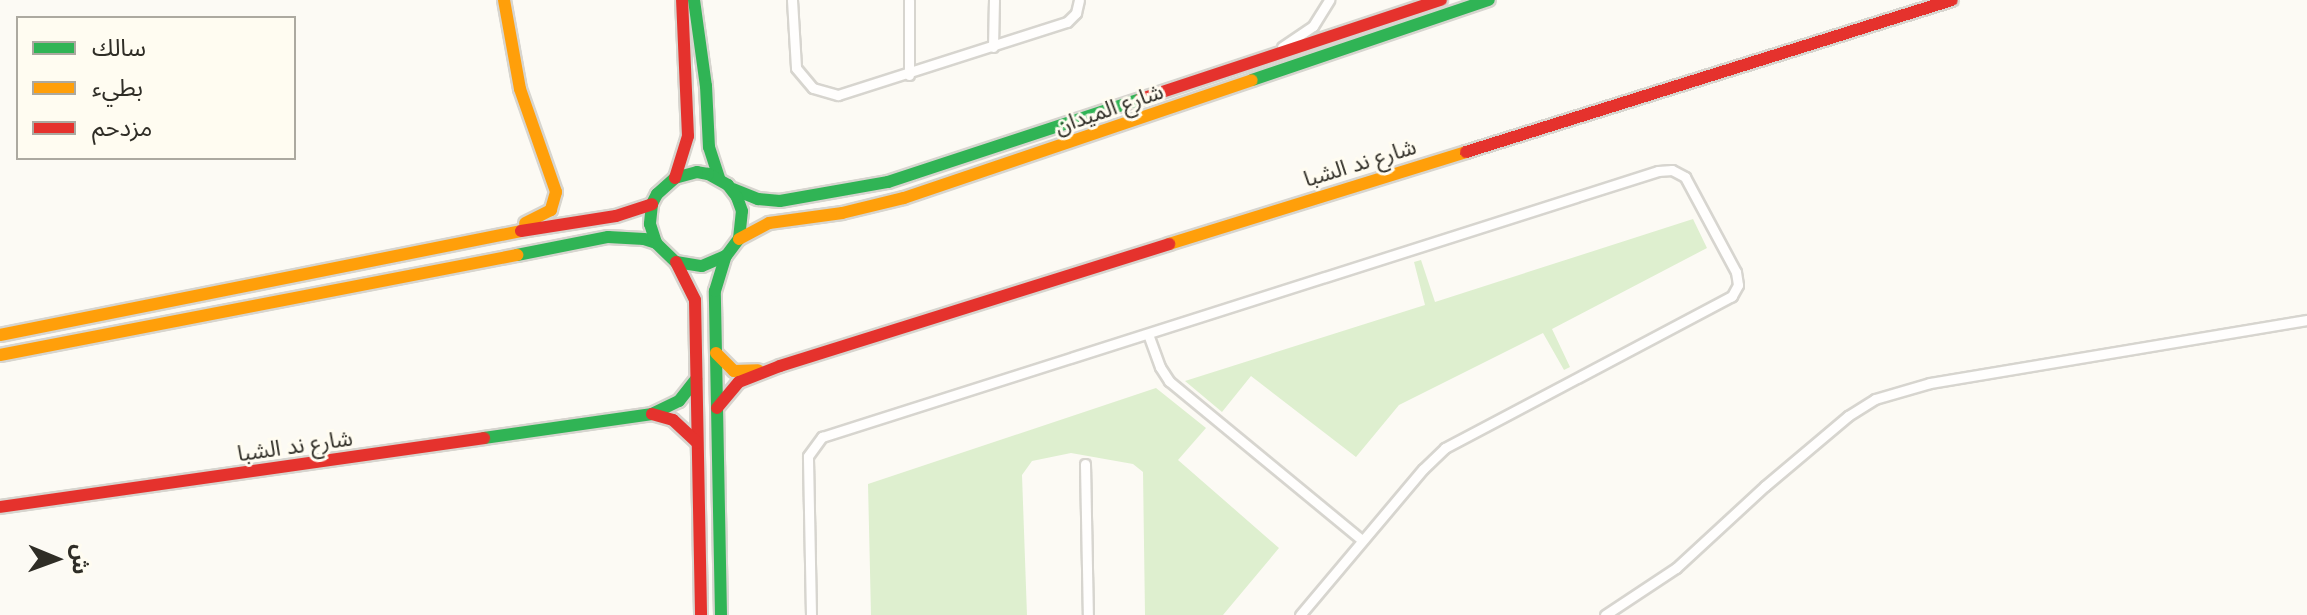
<!DOCTYPE html>
<meta charset="utf-8">
<style>
body{margin:0}
#map{position:relative;width:2307px;height:615px;overflow:hidden;background:#fcfaf4;font-family:Arial,"Noto Sans Arabic",sans-serif}
div>[style]{position:absolute}
.green>*{inset:0;background:#deefcf}
.roads{filter:drop-shadow(2px 0 #d7d5cf) drop-shadow(-2px 0 #d7d5cf) drop-shadow(0 2px #d7d5cf) drop-shadow(0 -2px #d7d5cf)}
.street>*{height:9px;margin:-4.5px;padding:0 4.5px;transform-origin:4.5px;border-radius:4.5px;background:#fffefd}
.fast>*{height:12px;margin:-6px;padding:0 6px;transform-origin:6px;border-radius:6px;background:#30b455}
.slow>*{height:12px;margin:-6px;padding:0 6px;transform-origin:6px;border-radius:6px;background:#ff9f0a}
.jam>*{height:12px;margin:-6px;padding:0 6px;transform-origin:6px;border-radius:6px;background:#e5322d}
span{translate:-50% -50%;white-space:nowrap;text-align:center;line-height:1.15;-webkit-text-stroke:6px #fffcf1;paint-order:stroke}
.street-label{font-size:22px;color:#2f2d26}
.legend{position:absolute;left:16px;top:16px;width:280px;height:144px;box-sizing:border-box;background:#fffcf1;border:2px solid #aca9a0;margin:0;padding:10px 14px;list-style:none;font-size:24px;color:#2f2d26}
.legend li{display:flex;align-items:center;gap:16px;height:40px}
.legend b{width:40px;border:2px solid #aca9a0}
.north{position:absolute;left:16px;top:519px;width:80px;height:80px;-webkit-text-stroke:6px #fffcf1;paint-order:stroke;rotate:91deg;font-size:22px;font-weight:700;line-height:32px;text-align:center;color:#2f2d26}
.north::after{content:'';display:block;margin:auto;width:28px;height:36px;background:#2f2d26;clip-path:polygon(50% 0,100% 100%,50% 72%,0 100%)}
</style>
<div id="map">
<div class="green">
<div style="clip-path:polygon(1693px 219px,1707px 248px,1552px 329px,1570px 367px,1564px 370px,1543px 333px,1399px 405px,1356px 457px,1251px 376px,1222px 412px,1185px 381px,1425px 305px,1414px 262px,1421px 260px,1435px 302px)"></div>
<div style="clip-path:polygon(1156px 388px,1206px 428px,1178px 460px,1279px 548px,1223px 615px,1145px 615px,1143px 472px,1133px 464px,1071px 453px,1032px 461px,1022px 475px,1027px 615px,871px 615px,868px 484px)"></div>
</div>
<div class="roads">
<div class="street">
<div style="left:792px;top:0;width:68px;rotate:86.6deg"></div>
<div style="left:796px;top:68px;width:26px;rotate:50deg"></div>
<div style="left:813px;top:88px;width:26px;rotate:16deg"></div>
<div style="left:838px;top:95px;width:240px;rotate:-17.7deg"></div>
<div style="left:1067px;top:22px;width:13px;rotate:-45deg"></div>
<div style="left:1076px;top:13px;width:13px;rotate:-77deg"></div>
<div style="left:993px;top:47px;width:47px;rotate:-88.8deg"></div>
<div style="left:1282px;top:47px;width:37px;rotate:-34deg"></div>
<div style="left:1313px;top:26px;width:31px;rotate:-58deg"></div>
<div style="left:909px;top:75px;width:75px;rotate:-90deg"></div>
<div style="left:1148px;top:334px;width:35px;rotate:70deg"></div>
<div style="left:1160px;top:367px;width:17px;rotate:57deg"></div>
<div style="left:1169px;top:381px;width:250px;rotate:39.5deg"></div>
<div style="left:1085px;top:464px;width:151px;rotate:88.9deg"></div>
<div style="left:811px;top:615px;width:159px;rotate:-91.1deg"></div>
<div style="left:808px;top:456px;width:24px;rotate:-54deg"></div>
<div style="left:822px;top:437px;width:877px;rotate:-17.65deg"></div>
<div style="left:1658px;top:171px;width:14px;rotate:-4deg"></div>
<div style="left:1672px;top:170px;width:15px;rotate:28deg"></div>
<div style="left:1685px;top:177px;width:108px;rotate:61.8deg"></div>
<div style="left:1736px;top:272px;width:13px;rotate:81deg"></div>
<div style="left:1738px;top:285px;width:13px;rotate:119deg"></div>
<div style="left:1732px;top:296px;width:325px;rotate:152.1deg"></div>
<div style="left:1445px;top:448px;width:30px;rotate:136deg"></div>
<div style="left:1423px;top:469px;width:191px;rotate:130.1deg"></div>
<div style="left:1605px;top:615px;width:85px;rotate:-33.5deg"></div>
<div style="left:1676px;top:568px;width:121px;rotate:-42.7deg"></div>
<div style="left:1765px;top:486px;width:109px;rotate:-40.1deg"></div>
<div style="left:1848px;top:416px;width:32px;rotate:-32deg"></div>
<div style="left:1875px;top:399px;width:57px;rotate:-16.2deg"></div>
<div style="left:1930px;top:383px;width:382px;rotate:-9.5deg"></div>
</div>
<div class="fast">
<div style="left:694px;top:0;width:87px;rotate:82.1deg"></div>
<div style="left:706px;top:86px;width:61px;rotate:87.2deg"></div>
<div style="left:709px;top:147px;width:33px;rotate:72deg"></div>
<div style="left:1252px;top:80px;width:250px;rotate:-18.7deg"></div>
<div style="left:733px;top:189px;width:27px;rotate:22deg"></div>
<div style="left:758px;top:199px;width:22px;rotate:5deg"></div>
<div style="left:780px;top:201px;width:110px;rotate:-10deg"></div>
<div style="left:888px;top:182px;width:266px;rotate:-18.2deg"></div>
<div style="left:517px;top:255px;width:93px;rotate:-11.2deg"></div>
<div style="left:608px;top:237px;width:36px;rotate:3deg"></div>
<div style="left:644px;top:239px;width:13px;rotate:18deg"></div>
<div style="left:656px;top:243px;width:28px;rotate:44deg"></div>
<div style="left:676px;top:262px;width:26px;rotate:9deg"></div>
<div style="left:702px;top:266px;width:26px;rotate:-23deg"></div>
<div style="left:726px;top:256px;width:21px;rotate:-53deg"></div>
<div style="left:739px;top:239px;width:28px;rotate:-84deg"></div>
<div style="left:742px;top:211px;width:15px;rotate:-110deg"></div>
<div style="left:737px;top:197px;width:15px;rotate:-127deg"></div>
<div style="left:728px;top:185px;width:23px;rotate:-151deg"></div>
<div style="left:708px;top:174px;width:11px;rotate:-170deg"></div>
<div style="left:697px;top:172px;width:23px;rotate:165deg"></div>
<div style="left:675px;top:178px;width:24px;rotate:138deg"></div>
<div style="left:657px;top:194px;width:11px;rotate:117deg"></div>
<div style="left:652px;top:204px;width:20px;rotate:96deg"></div>
<div style="left:650px;top:224px;width:20px;rotate:72deg"></div>
<div style="left:484px;top:438px;width:170px;rotate:-8.1deg"></div>
<div style="left:652px;top:414px;width:30px;rotate:-26deg"></div>
<div style="left:679px;top:401px;width:28px;rotate:-52deg"></div>
<div style="left:721px;top:615px;width:324px;rotate:-91.1deg"></div>
<div style="left:715px;top:291px;width:37px;rotate:-73deg"></div>
</div>
<div class="slow">
<div style="left:504px;top:0;width:90px;rotate:79.8deg"></div>
<div style="left:520px;top:89px;width:109px;rotate:70.7deg"></div>
<div style="left:556px;top:192px;width:19px;rotate:106deg"></div>
<div style="left:551px;top:210px;width:29px;rotate:153deg"></div>
<div style="left:739px;top:239px;width:34px;rotate:-28deg"></div>
<div style="left:769px;top:223px;width:74px;rotate:-7.8deg"></div>
<div style="left:842px;top:213px;width:64px;rotate:-13.6deg"></div>
<div style="left:904px;top:198px;width:367px;rotate:-18.7deg"></div>
<div style="left:1169px;top:244px;width:311px;rotate:-17.2deg"></div>
<div style="left:0;top:335px;width:531px;rotate:-11.29deg"></div>
<div style="left:716px;top:353px;width:25px;rotate:45deg"></div>
<div style="left:734px;top:371px;width:24px;rotate:-2deg"></div>
<div style="left:0;top:355px;width:527px;rotate:-10.95deg"></div>
</div>
<div class="jam">
<div style="left:1141px;top:99px;width:316px;rotate:-18.3deg"></div>
<div style="left:1466px;top:152px;width:509px;rotate:-17.37deg"></div>
<div style="left:675px;top:178px;width:44px;rotate:-72.8deg"></div>
<div style="left:688px;top:136px;width:136px;rotate:-92.5deg"></div>
<div style="left:521px;top:231px;width:96px;rotate:-9deg"></div>
<div style="left:616px;top:216px;width:38px;rotate:-18deg"></div>
<div style="left:676px;top:262px;width:42px;rotate:63.4deg"></div>
<div style="left:695px;top:300px;width:315px;rotate:88.9deg"></div>
<div style="left:717px;top:408px;width:34px;rotate:-50deg"></div>
<div style="left:739px;top:382px;width:44px;rotate:-21.3deg"></div>
<div style="left:780px;top:366px;width:408px;rotate:-17.4deg"></div>
<div style="left:652px;top:414px;width:22px;rotate:16deg"></div>
<div style="left:673px;top:420px;width:33px;rotate:43deg"></div>
<div style="left:0;top:507px;width:489px;rotate:-8.1deg"></div>
</div>
</div>
<div class="street-label">
<span style="left:1109px;top:109px;rotate:-19deg">شارع الميدان</span>
<span style="left:1360px;top:163px;rotate:-17deg">شارع ند الشبا</span>
<span style="left:295px;top:446px;rotate:-8deg">شارع ند الشبا</span>
</div>
<ul class="legend">
<li><b style="height:10px;background:#30b455"></b>سالك</li>
<li><b style="height:10px;background:#ff9f0a"></b>بطيء</li>
<li><b style="height:10px;background:#e5322d"></b>مزدحم</li>
</ul>
<div class="north">ش</div>
</div>
